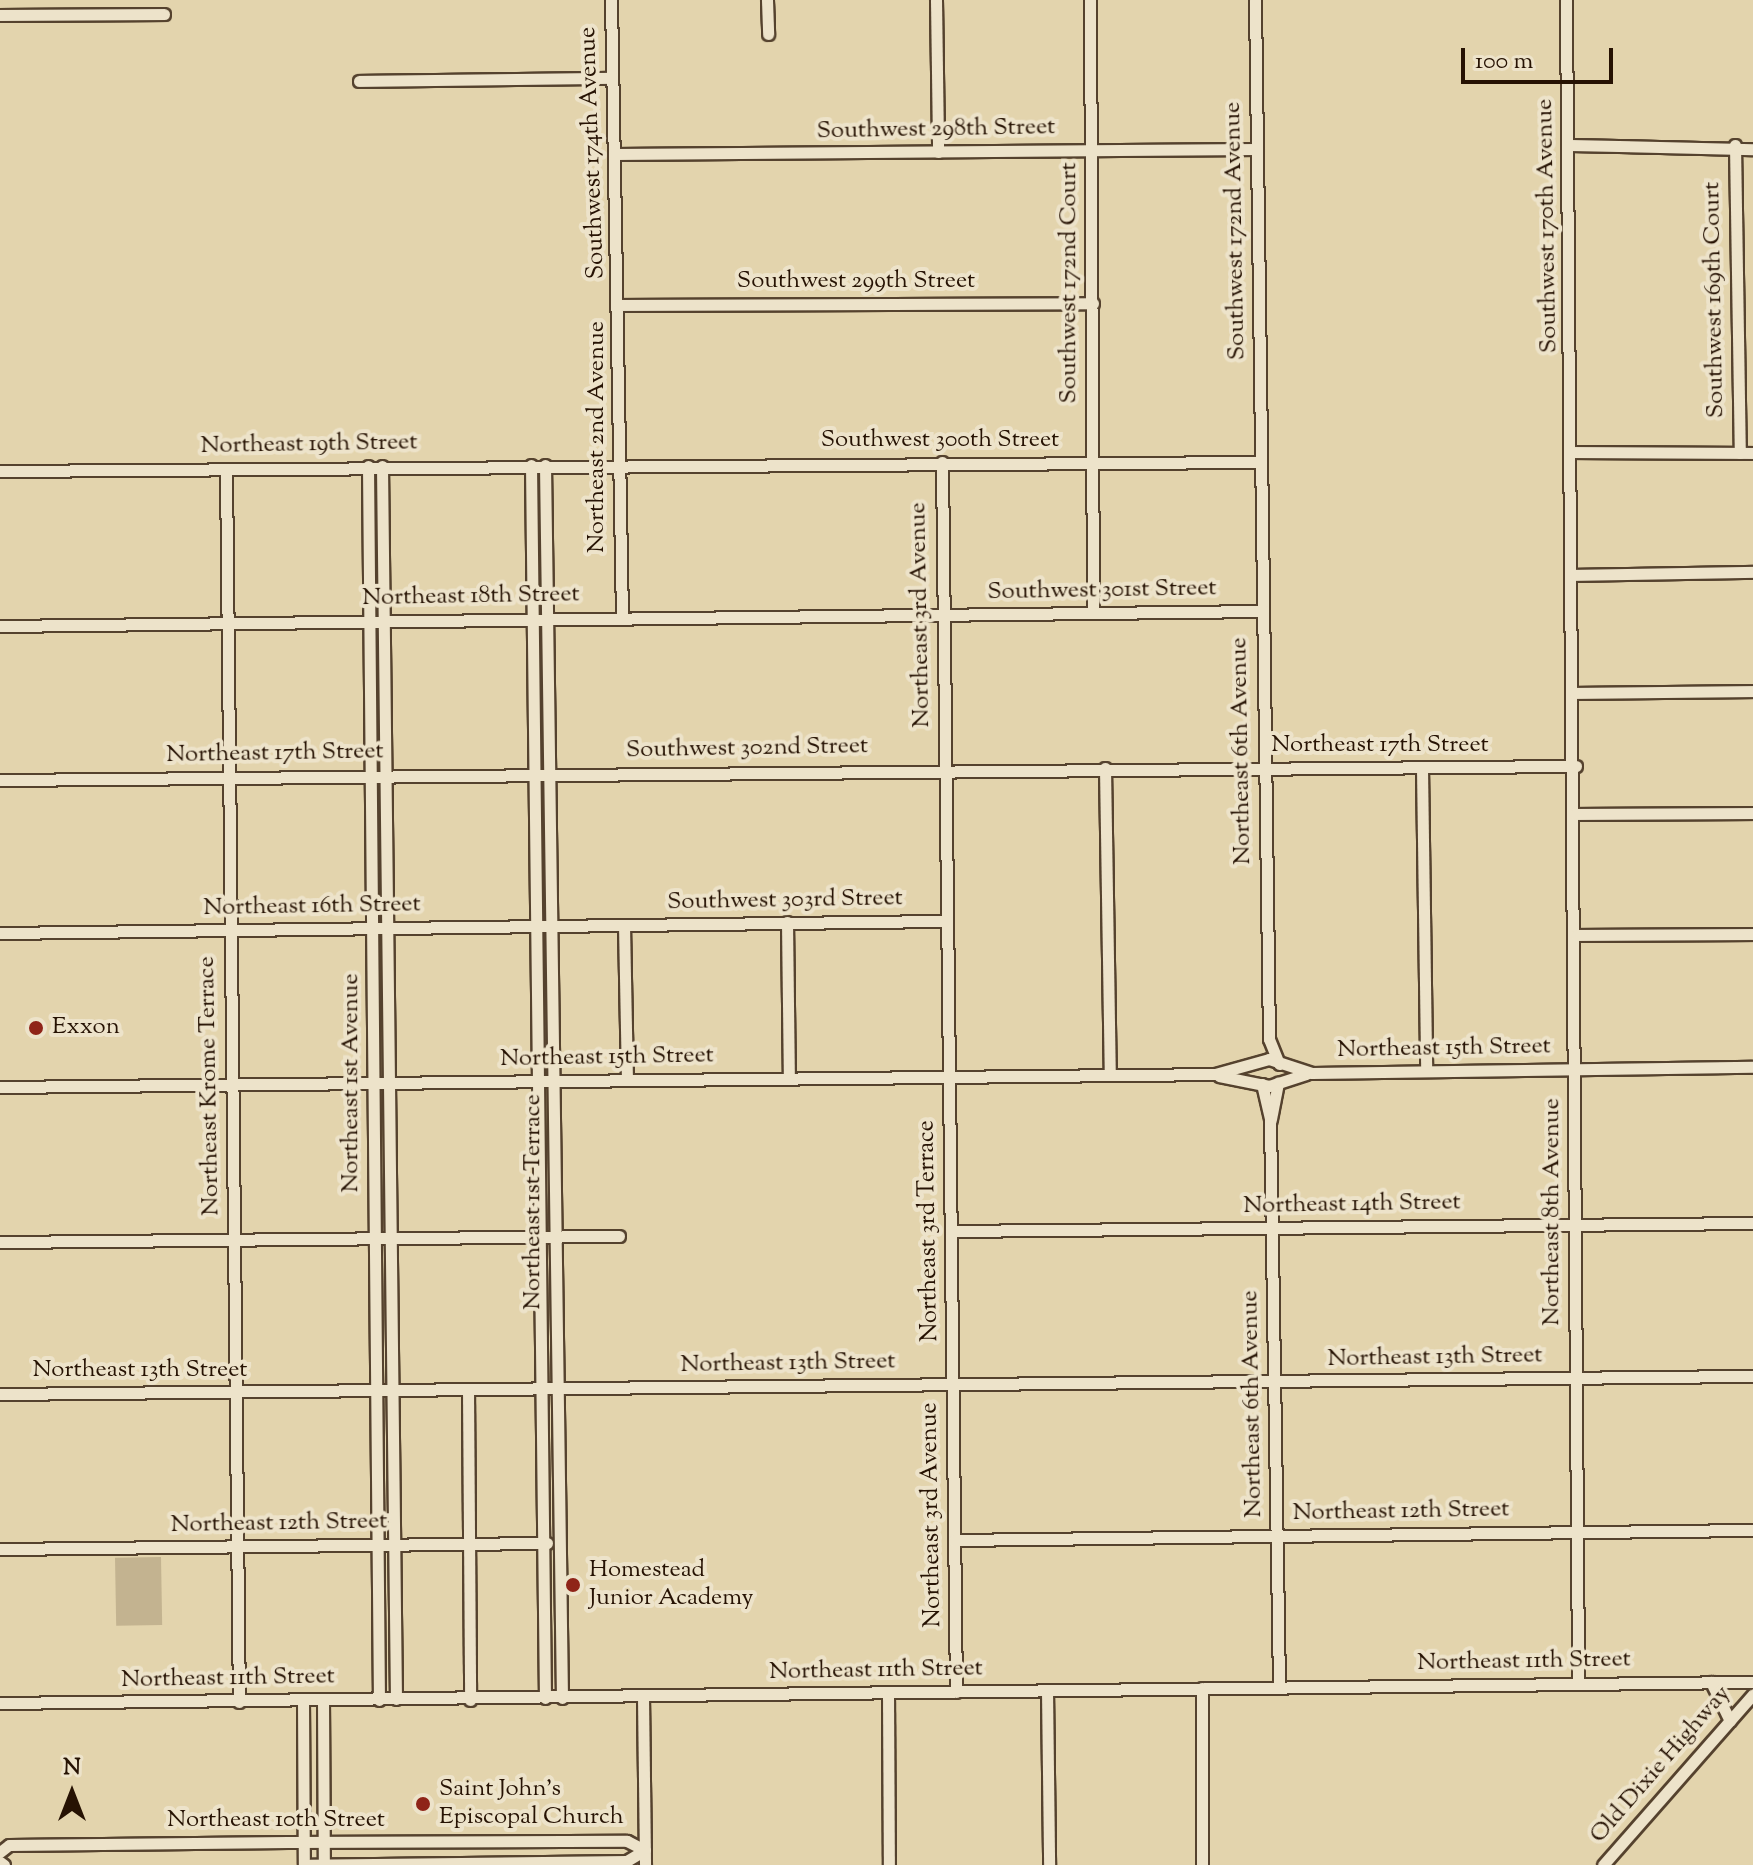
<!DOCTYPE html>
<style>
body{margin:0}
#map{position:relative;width:1753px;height:1865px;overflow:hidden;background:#e3d4ad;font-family:"Sorts Mill Goudy",serif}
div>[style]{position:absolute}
.green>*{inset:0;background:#c3b390;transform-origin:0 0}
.roads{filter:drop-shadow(2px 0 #55422e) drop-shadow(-2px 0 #55422e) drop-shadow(0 2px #55422e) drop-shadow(0 -2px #55422e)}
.minor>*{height:11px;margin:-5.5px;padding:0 5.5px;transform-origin:5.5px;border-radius:5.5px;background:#ede3ca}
.dots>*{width:22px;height:22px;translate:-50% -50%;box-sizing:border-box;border:4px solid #ede3ca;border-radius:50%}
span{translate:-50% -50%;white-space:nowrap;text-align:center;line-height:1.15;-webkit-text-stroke:8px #ede3ca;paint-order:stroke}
.street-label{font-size:24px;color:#261203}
.poi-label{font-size:24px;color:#261203}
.left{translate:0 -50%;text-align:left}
.north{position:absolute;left:32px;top:1753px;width:80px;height:80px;-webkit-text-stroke:6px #ede3ca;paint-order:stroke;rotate:0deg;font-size:22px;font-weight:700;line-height:32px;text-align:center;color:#261203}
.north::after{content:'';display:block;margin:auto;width:28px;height:36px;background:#261203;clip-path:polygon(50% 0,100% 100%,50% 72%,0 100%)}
.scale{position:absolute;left:1461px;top:48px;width:152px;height:36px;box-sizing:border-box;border:4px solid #261203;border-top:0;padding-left:10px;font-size:24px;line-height:28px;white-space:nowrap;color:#261203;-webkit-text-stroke:6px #ede3ca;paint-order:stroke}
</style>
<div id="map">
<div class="green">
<div style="left:161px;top:1557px;width:68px;height:46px;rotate:89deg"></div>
</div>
<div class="roads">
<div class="minor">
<div style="left:611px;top:0;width:617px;rotate:88.98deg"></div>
<div style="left:767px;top:0;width:34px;rotate:88deg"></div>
<div style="left:936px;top:0;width:152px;rotate:89.2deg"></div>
<div style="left:1090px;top:0;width:613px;rotate:89.72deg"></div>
<div style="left:1255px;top:0;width:1039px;rotate:89.23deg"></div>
<div style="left:1269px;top:1039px;width:27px;rotate:68deg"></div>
<div style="left:1566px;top:0;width:1683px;rotate:89.59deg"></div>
<div style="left:0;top:15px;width:164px;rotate:-0.3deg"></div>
<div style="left:359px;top:81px;width:253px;rotate:-0.7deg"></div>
<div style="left:1570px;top:145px;width:183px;rotate:1.3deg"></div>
<div style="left:1735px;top:145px;width:308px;rotate:89.1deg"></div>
<div style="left:615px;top:154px;width:642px;rotate:-0.45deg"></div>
<div style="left:619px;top:305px;width:474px;rotate:-0.2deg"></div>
<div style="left:1573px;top:452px;width:180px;rotate:0.3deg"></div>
<div style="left:942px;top:462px;width:1230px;rotate:89.35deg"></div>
<div style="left:531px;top:465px;width:1233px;rotate:89.35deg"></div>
<div style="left:545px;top:465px;width:1233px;rotate:89.21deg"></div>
<div style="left:368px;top:466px;width:1234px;rotate:89.49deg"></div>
<div style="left:382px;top:466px;width:1233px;rotate:89.35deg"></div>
<div style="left:226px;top:469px;width:1233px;rotate:89.4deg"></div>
<div style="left:0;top:471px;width:1261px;rotate:-0.41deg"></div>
<div style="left:1574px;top:575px;width:179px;rotate:-1deg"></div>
<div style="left:0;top:626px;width:1263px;rotate:-0.68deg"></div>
<div style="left:1575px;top:693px;width:178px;rotate:-0.6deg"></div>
<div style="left:1105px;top:768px;width:307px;rotate:89.1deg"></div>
<div style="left:1422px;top:768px;width:303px;rotate:89.2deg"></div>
<div style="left:0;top:780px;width:1576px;rotate:-0.51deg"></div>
<div style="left:1576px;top:814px;width:177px;rotate:-0.3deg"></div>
<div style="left:787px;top:922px;width:156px;rotate:89.3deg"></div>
<div style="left:624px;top:925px;width:155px;rotate:88.9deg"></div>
<div style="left:0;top:933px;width:947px;rotate:-0.73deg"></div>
<div style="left:1577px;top:935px;width:176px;rotate:-0.3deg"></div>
<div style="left:1219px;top:1076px;width:51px;rotate:11.3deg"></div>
<div style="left:1269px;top:1086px;width:39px;rotate:-18deg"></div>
<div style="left:1262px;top:1084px;width:36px;rotate:77deg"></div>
<div style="left:1270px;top:1119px;width:569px;rotate:89.09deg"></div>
<div style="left:0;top:1087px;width:1215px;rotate:-0.61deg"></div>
<div style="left:1215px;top:1074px;width:56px;rotate:-15.5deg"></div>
<div style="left:1269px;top:1059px;width:45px;rotate:18deg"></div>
<div style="left:1312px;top:1073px;width:441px;rotate:-0.8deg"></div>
<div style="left:1271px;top:1119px;width:37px;rotate:-79deg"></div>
<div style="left:951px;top:1231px;width:802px;rotate:-0.57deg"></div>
<div style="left:0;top:1242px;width:619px;rotate:-0.56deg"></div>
<div style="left:468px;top:1390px;width:310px;rotate:89.6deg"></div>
<div style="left:0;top:1394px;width:1753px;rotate:-0.59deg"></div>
<div style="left:954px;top:1540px;width:799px;rotate:-0.72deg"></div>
<div style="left:0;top:1549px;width:547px;rotate:-0.63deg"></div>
<div style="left:1711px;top:1682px;width:43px;rotate:64deg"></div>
<div style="left:1202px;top:1688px;width:177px;rotate:90deg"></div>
<div style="left:1047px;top:1690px;width:175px;rotate:89.3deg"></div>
<div style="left:888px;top:1693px;width:172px;rotate:89.7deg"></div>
<div style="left:643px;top:1697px;width:168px;rotate:89.3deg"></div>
<div style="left:303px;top:1700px;width:165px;rotate:89.7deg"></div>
<div style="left:323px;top:1700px;width:165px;rotate:89.7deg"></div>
<div style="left:0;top:1703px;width:1753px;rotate:-0.69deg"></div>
<div style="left:0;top:1852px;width:11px;rotate:-38deg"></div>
<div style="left:9px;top:1845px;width:279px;rotate:-0.6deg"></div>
<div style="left:288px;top:1842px;width:339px;rotate:-0.2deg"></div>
<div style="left:627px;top:1841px;width:20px;rotate:27deg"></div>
<div style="left:645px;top:1850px;width:21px;rotate:149deg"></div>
<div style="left:627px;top:1861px;width:317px;rotate:179.3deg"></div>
<div style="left:0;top:1862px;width:5px;rotate:37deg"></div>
<div style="left:1603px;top:1865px;width:227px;rotate:-48.7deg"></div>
</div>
</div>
<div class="dots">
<div style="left:36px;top:1028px;background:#8f2418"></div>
<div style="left:573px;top:1585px;background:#8f2418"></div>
<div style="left:423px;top:1804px;background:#8f2418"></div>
</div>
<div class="street-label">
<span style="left:936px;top:130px;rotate:-1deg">Southwest 298th Street</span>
<span style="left:593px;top:153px;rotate:-92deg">Southwest 174th Avenue</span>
<span style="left:1548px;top:226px;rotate:-91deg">Southwest 170th Avenue</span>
<span style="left:1236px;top:231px;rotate:-91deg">Southwest 172nd Avenue</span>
<span style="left:856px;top:282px">Southwest 299th Street</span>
<span style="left:1070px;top:283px;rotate:-90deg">Southwest 172nd Court</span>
<span style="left:1715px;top:300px;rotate:-91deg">Southwest 169th Court</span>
<span style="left:598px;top:437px;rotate:-90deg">Northeast 2nd Avenue</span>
<span style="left:940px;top:441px">Southwest 300th Street</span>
<span style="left:309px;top:445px;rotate:-1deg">Northeast 19th Street</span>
<span style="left:1102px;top:591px;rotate:-1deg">Southwest 301st Street</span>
<span style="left:471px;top:597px;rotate:-1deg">Northeast 18th Street</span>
<span style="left:921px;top:615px;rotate:-91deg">Northeast 3rd Avenue</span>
<span style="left:1380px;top:746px">Northeast 17th Street</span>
<span style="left:747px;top:749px;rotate:-1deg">Southwest 302nd Street</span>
<span style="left:1242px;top:751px;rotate:-91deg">Northeast 6th Avenue</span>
<span style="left:275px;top:754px;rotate:-1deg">Northeast 17th Street</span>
<span style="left:785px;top:901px;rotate:-1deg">Southwest 303rd Street</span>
<span style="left:312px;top:907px;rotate:-1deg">Northeast 16th Street</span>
<span style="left:1444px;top:1049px;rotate:-1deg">Northeast 15th Street</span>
<span style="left:607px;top:1058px;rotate:-1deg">Northeast 15th Street</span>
<span style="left:352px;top:1083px;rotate:-90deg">Northeast 1st Avenue</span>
<span style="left:210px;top:1086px;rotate:-91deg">Northeast Krome Terrace</span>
<span style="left:534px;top:1202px;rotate:-90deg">Northeast 1st Terrace</span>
<span style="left:1352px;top:1205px;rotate:-1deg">Northeast 14th Street</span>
<span style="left:1553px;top:1212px;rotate:-90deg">Northeast 8th Avenue</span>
<span style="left:929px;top:1231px;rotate:-91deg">Northeast 3rd Terrace</span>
<span style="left:1435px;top:1358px;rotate:-1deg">Northeast 13th Street</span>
<span style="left:788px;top:1364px;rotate:-1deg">Northeast 13th Street</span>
<span style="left:140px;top:1371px">Northeast 13th Street</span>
<span style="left:1253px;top:1404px;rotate:-91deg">Northeast 6th Avenue</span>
<span style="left:1401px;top:1512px;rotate:-1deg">Northeast 12th Street</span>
<span style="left:932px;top:1515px;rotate:-91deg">Northeast 3rd Avenue</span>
<span style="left:279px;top:1524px;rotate:-1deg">Northeast 12th Street</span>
<span style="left:1524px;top:1662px;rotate:-1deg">Northeast 11th Street</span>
<span style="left:876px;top:1671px;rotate:-1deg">Northeast 11th Street</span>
<span style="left:228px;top:1679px;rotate:-1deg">Northeast 11th Street</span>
<span style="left:1661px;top:1765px;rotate:-49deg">Old Dixie Highway</span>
<span style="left:276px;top:1821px">Northeast 10th Street</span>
</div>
<div class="poi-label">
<span class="left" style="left:52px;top:1028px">Exxon</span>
<span class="left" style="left:589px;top:1585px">Homestead<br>Junior Academy</span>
<span class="left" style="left:439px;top:1804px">Saint John's<br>Episcopal Church</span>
</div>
<div class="north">N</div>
<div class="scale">100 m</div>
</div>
